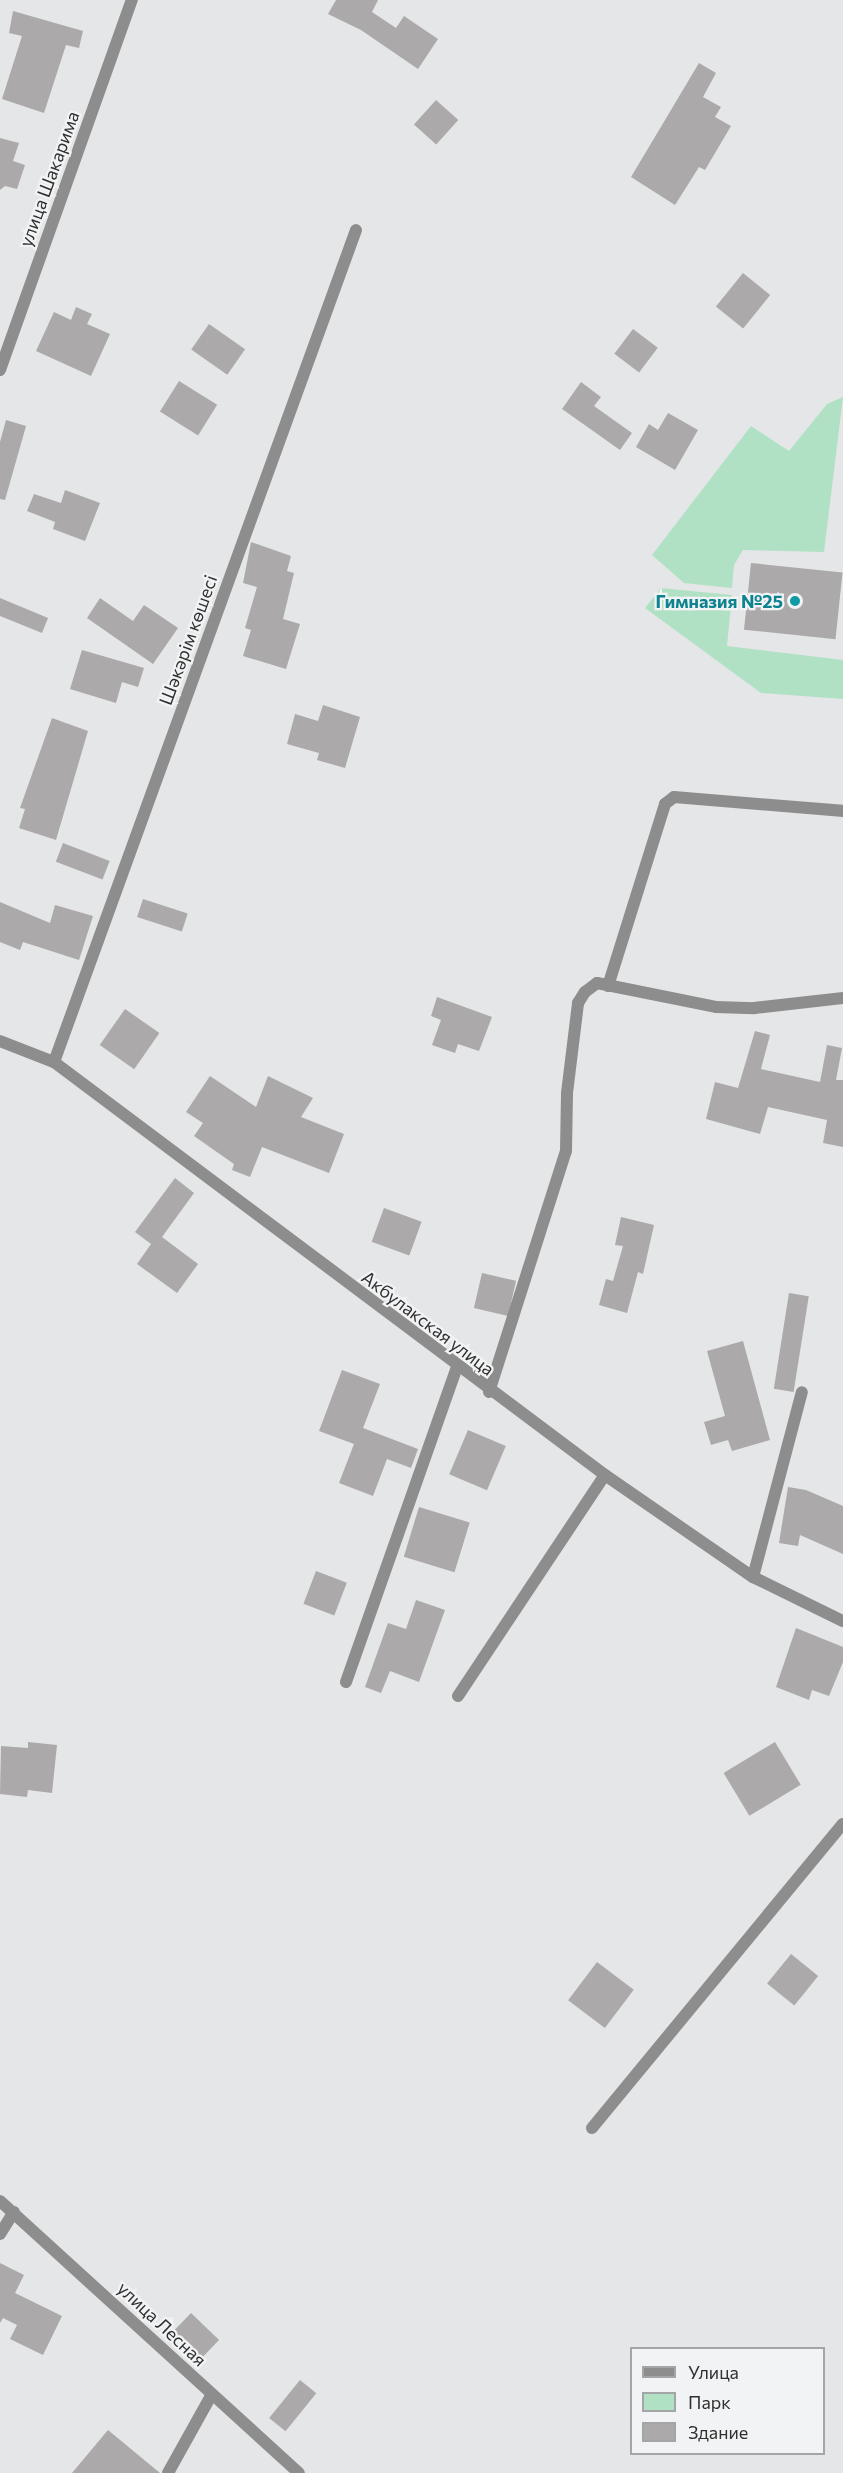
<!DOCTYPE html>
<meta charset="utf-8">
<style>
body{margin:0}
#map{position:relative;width:843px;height:2473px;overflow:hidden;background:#e5e6e7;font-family:Commissioner,sans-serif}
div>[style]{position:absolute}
.green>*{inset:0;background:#b1e1c5}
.building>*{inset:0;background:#aba9aa;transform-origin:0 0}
.minor>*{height:12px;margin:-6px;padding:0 6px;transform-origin:6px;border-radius:6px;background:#8e8d8d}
.dots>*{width:16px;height:16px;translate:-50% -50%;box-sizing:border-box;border:3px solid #f2f3f4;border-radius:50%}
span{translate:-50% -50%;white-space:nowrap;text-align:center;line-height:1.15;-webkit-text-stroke:4.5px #f2f3f4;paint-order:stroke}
.street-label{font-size:18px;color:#303030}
.culture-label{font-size:18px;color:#0d838f;font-weight:700}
.right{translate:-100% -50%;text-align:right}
.legend{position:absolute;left:630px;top:2347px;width:195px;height:108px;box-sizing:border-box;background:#f2f3f4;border:2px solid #a4a5a6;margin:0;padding:8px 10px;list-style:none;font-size:18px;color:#303030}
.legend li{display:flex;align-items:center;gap:12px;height:30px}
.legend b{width:30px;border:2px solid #a4a5a6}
</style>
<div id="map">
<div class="green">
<div style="clip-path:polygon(843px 397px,824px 552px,743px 550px,734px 565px,732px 588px,684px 583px,652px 555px,751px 426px,789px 451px,827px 404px)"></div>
<div style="clip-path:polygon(661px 588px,732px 595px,727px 646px,843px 660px,843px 699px,761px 693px,645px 608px)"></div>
</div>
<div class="building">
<div style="clip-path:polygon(336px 0,378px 0,372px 12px,396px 28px,404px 16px,438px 39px,418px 69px,361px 30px,328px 14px)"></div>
<div style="clip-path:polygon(13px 11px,83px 31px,79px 48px,66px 45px,44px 113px,2px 99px,22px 36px,9px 33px)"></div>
<div style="clip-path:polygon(699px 63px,716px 73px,703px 97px,721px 107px,715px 117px,731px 126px,705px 170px,699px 167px,675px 205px,631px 177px)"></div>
<div style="left:436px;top:100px;width:30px;height:33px;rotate:42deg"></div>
<div style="clip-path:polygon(0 138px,19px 143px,13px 161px,25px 165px,17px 189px,5px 186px,0 190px)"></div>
<div style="left:743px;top:273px;width:35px;height:43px;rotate:39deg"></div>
<div style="clip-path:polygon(76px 307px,92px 314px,87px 324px,110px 334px,91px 376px,36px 351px,54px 312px,71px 320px)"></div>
<div style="left:209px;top:324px;width:44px;height:31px;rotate:35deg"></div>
<div style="left:633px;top:329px;width:31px;height:31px;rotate:37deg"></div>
<div style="left:179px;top:381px;width:45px;height:36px;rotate:32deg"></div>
<div style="clip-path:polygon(581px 382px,601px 397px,594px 406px,632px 433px,620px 450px,562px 409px)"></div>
<div style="clip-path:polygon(668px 413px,698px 430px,675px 470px,636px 447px,649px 424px,658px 430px)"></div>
<div style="clip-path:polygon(6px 420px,26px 426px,5px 500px,0 499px,0 442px)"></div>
<div style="clip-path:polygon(65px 490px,100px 503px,85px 541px,53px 529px,55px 522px,27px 511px,34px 494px,61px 503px)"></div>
<div style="clip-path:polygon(251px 542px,291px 556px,287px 571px,294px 573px,283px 619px,300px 624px,286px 669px,243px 656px,251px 630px,245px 628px,257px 587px,243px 583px)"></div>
<div style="left:751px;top:563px;width:92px;height:67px;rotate:6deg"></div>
<div style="clip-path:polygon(0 598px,48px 618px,42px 633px,0 616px)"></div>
<div style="clip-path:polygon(100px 598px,133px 621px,144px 605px,178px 628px,153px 664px,87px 618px)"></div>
<div style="clip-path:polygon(82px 650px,144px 668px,138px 687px,122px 682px,116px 703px,70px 689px)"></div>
<div style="clip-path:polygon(323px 705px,360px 717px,345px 768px,317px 760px,319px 753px,287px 744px,295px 714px,318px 721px)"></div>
<div style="clip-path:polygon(52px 718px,88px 731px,56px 840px,19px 828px,25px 809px,20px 808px)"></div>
<div style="left:63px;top:843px;width:50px;height:20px;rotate:21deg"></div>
<div style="left:143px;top:899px;width:47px;height:19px;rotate:18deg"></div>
<div style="clip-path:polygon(0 902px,50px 923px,55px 905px,93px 916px,79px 960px,23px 942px,20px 950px,0 942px)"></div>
<div style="clip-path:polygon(437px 997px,492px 1017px,479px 1051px,458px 1044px,455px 1053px,432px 1045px,441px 1020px,431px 1016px)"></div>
<div style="left:125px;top:1009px;width:42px;height:44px;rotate:35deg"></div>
<div style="clip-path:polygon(755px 1031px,770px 1035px,761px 1069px,820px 1082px,827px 1045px,842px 1048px,836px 1080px,843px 1080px,843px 1147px,823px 1143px,827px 1120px,768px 1107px,760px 1134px,706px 1119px,715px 1082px,738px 1088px)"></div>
<div style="clip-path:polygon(210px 1076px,256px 1107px,268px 1076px,313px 1098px,301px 1117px,344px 1134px,329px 1173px,262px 1147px,250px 1177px,232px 1170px,234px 1164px,194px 1136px,203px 1123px,186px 1112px)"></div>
<div style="clip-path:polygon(175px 1178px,194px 1193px,162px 1237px,198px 1264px,177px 1293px,137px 1264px,151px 1244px,135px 1232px)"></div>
<div style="left:384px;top:1208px;width:40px;height:36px;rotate:20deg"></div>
<div style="clip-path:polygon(621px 1217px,654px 1225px,643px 1274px,638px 1272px,627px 1313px,599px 1305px,606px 1279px,613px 1281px,623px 1246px,615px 1245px)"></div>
<div style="left:482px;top:1273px;width:35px;height:36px;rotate:13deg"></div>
<div style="left:789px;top:1293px;width:20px;height:97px;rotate:9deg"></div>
<div style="clip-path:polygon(743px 1341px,770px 1440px,732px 1451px,728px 1440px,711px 1445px,704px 1422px,725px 1416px,707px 1351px)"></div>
<div style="clip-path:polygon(342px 1370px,380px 1384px,363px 1428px,418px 1449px,411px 1468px,387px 1459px,373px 1496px,339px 1483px,354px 1444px,319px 1431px)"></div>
<div style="left:468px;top:1430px;width:41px;height:48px;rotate:23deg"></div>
<div style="clip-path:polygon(788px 1487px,806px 1490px,843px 1506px,843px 1554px,800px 1535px,798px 1546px,779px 1543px)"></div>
<div style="left:419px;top:1507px;width:53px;height:52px;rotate:17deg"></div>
<div style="left:316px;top:1571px;width:33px;height:35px;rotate:21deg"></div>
<div style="clip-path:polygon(416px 1600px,445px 1610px,419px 1682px,390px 1671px,381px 1693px,365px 1687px,388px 1623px,406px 1629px)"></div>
<div style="clip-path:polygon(796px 1628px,843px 1647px,843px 1662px,829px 1696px,812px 1690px,809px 1700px,776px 1687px)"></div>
<div style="clip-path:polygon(28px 1742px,57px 1745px,52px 1793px,28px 1790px,27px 1797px,0 1794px,1px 1746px,28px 1748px)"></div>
<div style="left:775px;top:1742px;width:50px;height:60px;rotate:59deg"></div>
<div style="left:791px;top:1954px;width:35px;height:38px;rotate:39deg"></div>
<div style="left:597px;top:1962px;width:46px;height:48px;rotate:37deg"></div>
<div style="clip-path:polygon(0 2263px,24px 2275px,15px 2293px,62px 2316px,43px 2355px,10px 2339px,17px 2325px,3px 2318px,0 2323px)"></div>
<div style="left:191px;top:2313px;width:39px;height:25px;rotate:44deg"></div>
<div style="left:300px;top:2380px;width:21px;height:49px;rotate:39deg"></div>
<div style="clip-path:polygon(108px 2430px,160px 2473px,72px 2473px)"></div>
</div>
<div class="minor">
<div style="left:0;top:370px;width:393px;rotate:-70.4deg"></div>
<div style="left:608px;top:986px;width:191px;rotate:-72.6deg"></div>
<div style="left:665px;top:804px;width:11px;rotate:-38deg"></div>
<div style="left:674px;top:797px;width:170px;rotate:4.7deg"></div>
<div style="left:0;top:1041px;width:58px;rotate:21.3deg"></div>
<div style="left:54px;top:1062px;width:689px;rotate:36.85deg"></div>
<div style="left:605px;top:1475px;width:180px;rotate:34.6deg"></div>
<div style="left:753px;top:1577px;width:100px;rotate:26.1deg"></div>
<div style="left:54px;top:1062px;width:885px;rotate:-70.05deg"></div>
<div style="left:489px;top:1392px;width:253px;rotate:-72.3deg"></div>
<div style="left:566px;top:1151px;width:58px;rotate:-89deg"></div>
<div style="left:567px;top:1093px;width:91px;rotate:-83deg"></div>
<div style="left:578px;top:1003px;width:13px;rotate:-58deg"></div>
<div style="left:585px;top:992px;width:15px;rotate:-37deg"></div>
<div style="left:597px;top:983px;width:121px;rotate:11.4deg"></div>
<div style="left:716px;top:1007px;width:38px;rotate:2deg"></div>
<div style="left:754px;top:1008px;width:90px;rotate:-6.4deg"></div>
<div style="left:753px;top:1577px;width:191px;rotate:-75.2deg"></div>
<div style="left:346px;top:1682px;width:334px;rotate:-70.6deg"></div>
<div style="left:458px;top:1696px;width:265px;rotate:-56.4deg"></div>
<div style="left:592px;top:2128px;width:394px;rotate:-50.5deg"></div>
<div style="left:0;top:2201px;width:404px;rotate:42.3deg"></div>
<div style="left:0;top:2234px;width:26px;rotate:-58deg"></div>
<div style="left:168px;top:2473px;width:90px;rotate:-60.9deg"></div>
</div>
<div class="dots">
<div style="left:795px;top:601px;background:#0f9aa8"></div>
</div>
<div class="street-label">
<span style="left:49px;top:179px;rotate:-70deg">улица Шакарима</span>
<span style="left:188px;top:640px;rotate:-70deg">Шәкәрім көшесі</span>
<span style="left:428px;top:1323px;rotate:37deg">Акбулакская улица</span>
<span style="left:162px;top:2324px;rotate:43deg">улица Лесная</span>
</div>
<div class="culture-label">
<span class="right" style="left:783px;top:601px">Гимназия №25</span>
</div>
<ul class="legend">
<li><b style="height:8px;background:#8e8d8d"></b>Улица</li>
<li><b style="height:16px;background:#b1e1c5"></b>Парк</li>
<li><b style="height:16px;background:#aba9aa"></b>Здание</li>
</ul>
</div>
